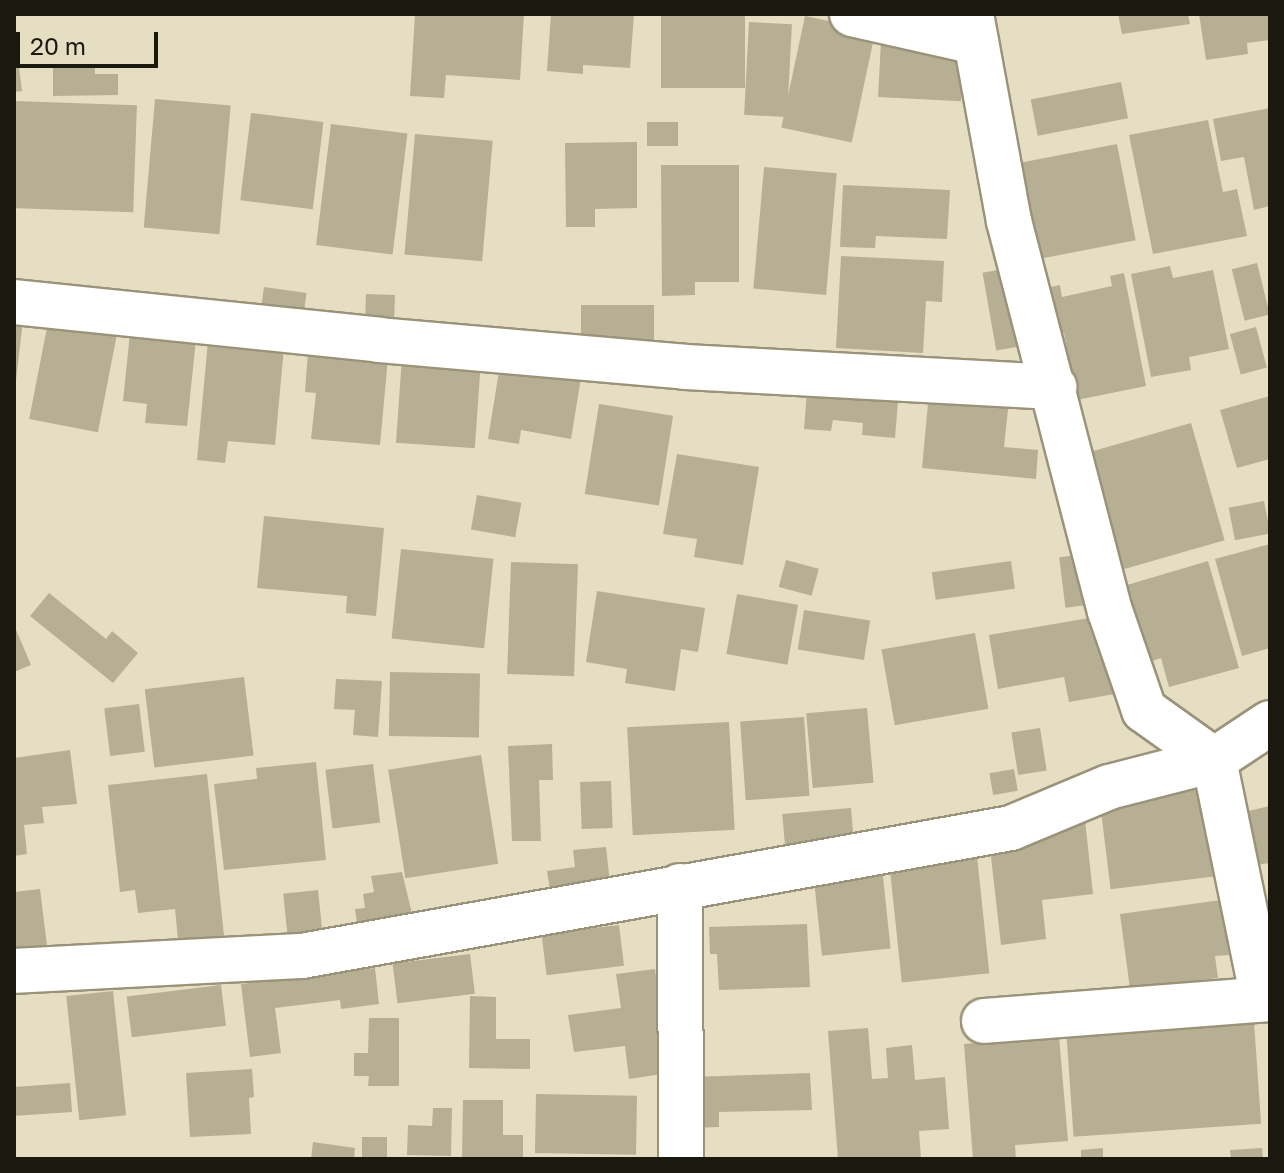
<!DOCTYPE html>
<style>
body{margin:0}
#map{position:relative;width:1284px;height:1173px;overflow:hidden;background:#e6dec3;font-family:"Golos Text",sans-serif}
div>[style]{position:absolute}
.building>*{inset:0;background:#b6af94;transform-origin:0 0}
.roads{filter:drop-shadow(2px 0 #9a9379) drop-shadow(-2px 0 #9a9379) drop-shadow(0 2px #9a9379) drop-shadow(0 -2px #9a9379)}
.minor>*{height:44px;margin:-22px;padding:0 22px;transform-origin:22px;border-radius:22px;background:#fff}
span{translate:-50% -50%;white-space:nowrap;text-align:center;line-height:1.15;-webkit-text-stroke:8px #e6dec3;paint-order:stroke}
.frame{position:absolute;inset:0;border:16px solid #1b190f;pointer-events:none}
.scale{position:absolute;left:16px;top:32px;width:142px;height:36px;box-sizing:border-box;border:4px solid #1b190f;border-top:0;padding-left:10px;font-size:24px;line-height:28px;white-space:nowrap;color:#1b190f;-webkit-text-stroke:6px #e6dec3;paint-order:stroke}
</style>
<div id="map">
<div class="building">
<div style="clip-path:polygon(415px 14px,524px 14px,520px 80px,446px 75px,444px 98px,410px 96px)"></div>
<div style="clip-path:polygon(551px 14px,634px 14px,630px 68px,583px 65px,583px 74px,547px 71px)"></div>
<div style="left:661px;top:14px;width:84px;height:74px"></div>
<div style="clip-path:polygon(1118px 14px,1188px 14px,1190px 24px,1122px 34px)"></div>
<div style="clip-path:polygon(1199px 14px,1270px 14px,1270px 40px,1247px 43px,1248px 54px,1206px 60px)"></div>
<div style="left:805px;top:16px;width:72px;height:114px;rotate:12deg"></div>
<div style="left:749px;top:22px;width:43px;height:93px;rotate:3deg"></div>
<div style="left:881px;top:41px;width:83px;height:56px;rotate:3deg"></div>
<div style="clip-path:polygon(14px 59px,18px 59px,22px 91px,14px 92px)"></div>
<div style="clip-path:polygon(95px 65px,95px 74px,118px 74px,118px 95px,53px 96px,53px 66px)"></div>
<div style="left:1121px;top:82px;width:37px;height:92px;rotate:79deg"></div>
<div style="left:155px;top:99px;width:76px;height:129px;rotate:5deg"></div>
<div style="left:14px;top:101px;width:123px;height:107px;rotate:2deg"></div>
<div style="clip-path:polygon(1270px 108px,1270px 206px,1254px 210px,1244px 157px,1221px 161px,1213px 119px)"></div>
<div style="left:251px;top:113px;width:73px;height:88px;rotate:7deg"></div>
<div style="clip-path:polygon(1208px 120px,1223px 192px,1237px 189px,1247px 236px,1153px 254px,1129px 135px)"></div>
<div style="left:647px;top:122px;width:31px;height:24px"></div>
<div style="left:331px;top:124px;width:77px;height:122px;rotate:7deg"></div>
<div style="left:415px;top:134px;width:78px;height:121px;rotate:5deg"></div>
<div style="clip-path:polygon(637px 142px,637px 208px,595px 209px,595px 227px,566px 227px,565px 143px)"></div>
<div style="left:1117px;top:144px;width:98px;height:100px;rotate:79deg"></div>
<div style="clip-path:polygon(661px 165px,739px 165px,739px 282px,695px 282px,695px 295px,662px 296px)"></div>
<div style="left:764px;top:167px;width:73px;height:122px;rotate:5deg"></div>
<div style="clip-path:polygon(843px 185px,950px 190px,947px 239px,876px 236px,875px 248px,840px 247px)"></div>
<div style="clip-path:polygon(841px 256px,944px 261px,942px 302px,926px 301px,923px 353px,836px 348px)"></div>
<div style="left:1257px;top:263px;width:53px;height:26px;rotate:76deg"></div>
<div style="clip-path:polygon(1170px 266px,1173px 278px,1213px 270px,1229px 349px,1189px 357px,1191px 370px,1151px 377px,1131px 274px)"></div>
<div style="left:1015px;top:267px;width:79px;height:33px;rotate:80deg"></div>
<div style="clip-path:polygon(1124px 273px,1146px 386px,1077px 400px,1064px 333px,1047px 337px,1037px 290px,1060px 285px,1062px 297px,1112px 286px,1110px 276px)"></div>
<div style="left:264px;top:287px;width:43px;height:20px;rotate:8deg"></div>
<div style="left:366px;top:294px;width:29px;height:25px;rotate:2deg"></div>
<div style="left:581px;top:305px;width:73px;height:40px"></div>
<div style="clip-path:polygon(14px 311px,24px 312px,16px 380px,14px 380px)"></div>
<div style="left:50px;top:312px;width:70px;height:109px;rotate:11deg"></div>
<div style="left:1256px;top:327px;width:42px;height:27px;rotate:75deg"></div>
<div style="clip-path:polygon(130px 333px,196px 339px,187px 426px,145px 423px,147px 404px,123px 401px)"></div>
<div style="clip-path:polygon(309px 339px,389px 347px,380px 445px,311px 439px,316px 393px,305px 392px)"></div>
<div style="clip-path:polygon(208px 341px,284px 348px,275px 445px,228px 441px,225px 463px,197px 460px)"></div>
<div style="left:402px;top:357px;width:79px;height:86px;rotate:4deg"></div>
<div style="clip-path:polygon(500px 365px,581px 378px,571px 439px,521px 430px,519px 444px,488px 439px)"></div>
<div style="clip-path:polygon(808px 380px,899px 389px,895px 438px,862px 435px,863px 423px,833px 420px,831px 431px,804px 429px)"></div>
<div style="clip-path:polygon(929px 393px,1009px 400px,1004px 447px,1038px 450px,1036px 479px,922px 468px)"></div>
<div style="clip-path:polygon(1270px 396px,1270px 459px,1237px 468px,1220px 410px)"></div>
<div style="left:599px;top:404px;width:75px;height:91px;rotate:9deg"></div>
<div style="left:1191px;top:423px;width:122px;height:107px;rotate:74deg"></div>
<div style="clip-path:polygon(677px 454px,759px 467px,743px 565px,694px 557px,697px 539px,663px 534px)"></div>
<div style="left:477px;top:495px;width:45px;height:35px;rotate:10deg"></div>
<div style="left:1264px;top:501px;width:33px;height:36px;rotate:79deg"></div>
<div style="clip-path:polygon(264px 516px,384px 528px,376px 616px,346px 613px,347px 596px,257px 588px)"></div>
<div style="clip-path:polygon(1270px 544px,1270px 648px,1242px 656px,1215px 559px)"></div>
<div style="left:401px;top:549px;width:93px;height:90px;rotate:6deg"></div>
<div style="left:1085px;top:554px;width:51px;height:26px;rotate:83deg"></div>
<div style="left:786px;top:560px;width:34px;height:28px;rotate:15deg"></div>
<div style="left:1011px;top:561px;width:28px;height:80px;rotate:82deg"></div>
<div style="clip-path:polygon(1208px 561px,1239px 668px,1169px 687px,1161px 658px,1149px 662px,1127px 585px)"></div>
<div style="left:511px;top:562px;width:67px;height:112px;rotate:2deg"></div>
<div style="clip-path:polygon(597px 591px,705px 608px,698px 652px,681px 649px,675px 691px,625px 683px,627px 669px,586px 662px)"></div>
<div style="clip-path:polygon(49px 593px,106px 639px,112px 631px,138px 653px,113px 683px,30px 616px)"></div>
<div style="left:737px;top:594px;width:62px;height:61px;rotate:10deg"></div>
<div style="left:804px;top:610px;width:67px;height:40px;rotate:9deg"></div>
<div style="clip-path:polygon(1101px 616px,1115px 694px,1069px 702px,1064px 677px,998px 689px,989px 635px)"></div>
<div style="clip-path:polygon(14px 625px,31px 665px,14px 672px)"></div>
<div style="left:975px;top:633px;width:77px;height:95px;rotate:80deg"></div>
<div style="left:390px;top:672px;width:90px;height:64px;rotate:1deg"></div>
<div style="left:244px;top:677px;width:79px;height:100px;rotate:83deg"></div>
<div style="clip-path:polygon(336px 679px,382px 681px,378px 737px,353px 735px,355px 710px,334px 709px)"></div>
<div style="left:139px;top:704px;width:48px;height:35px;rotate:83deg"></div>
<div style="left:867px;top:708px;width:75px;height:61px;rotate:85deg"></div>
<div style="left:804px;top:717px;width:79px;height:64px;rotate:86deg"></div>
<div style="left:729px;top:722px;width:108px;height:102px;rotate:87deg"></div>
<div style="left:1040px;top:728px;width:43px;height:29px;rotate:81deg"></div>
<div style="clip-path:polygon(552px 744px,553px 780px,539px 780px,541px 841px,512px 841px,508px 746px)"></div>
<div style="clip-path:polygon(70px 750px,77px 804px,42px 807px,44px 823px,24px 825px,27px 854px,14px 856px,14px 758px)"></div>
<div style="left:481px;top:755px;width:110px;height:94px;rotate:81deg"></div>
<div style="clip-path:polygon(316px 762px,326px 860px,224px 870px,214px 784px,257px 779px,256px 768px)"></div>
<div style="left:373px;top:764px;width:59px;height:48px;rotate:83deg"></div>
<div style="left:1014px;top:769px;width:22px;height:25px;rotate:80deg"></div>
<div style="clip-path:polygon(207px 774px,225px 945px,179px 950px,175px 909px,138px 913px,135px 890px,120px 892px,108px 785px)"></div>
<div style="left:611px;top:781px;width:47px;height:31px;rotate:88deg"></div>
<div style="left:1205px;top:788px;width:89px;height:106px;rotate:83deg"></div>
<div style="clip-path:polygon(1270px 806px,1270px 863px,1256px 865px,1244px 812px)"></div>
<div style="left:851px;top:808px;width:36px;height:69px;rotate:85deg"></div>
<div style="clip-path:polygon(1085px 820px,1093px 894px,1042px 900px,1046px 939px,1001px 945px,990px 848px,1042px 841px,1040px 825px)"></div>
<div style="clip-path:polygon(606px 847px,610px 883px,550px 890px,547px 871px,575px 867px,573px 850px)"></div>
<div style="left:977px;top:856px;width:118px;height:88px;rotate:84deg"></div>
<div style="left:882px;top:867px;width:82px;height:69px;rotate:84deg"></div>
<div style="clip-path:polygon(402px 872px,414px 922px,358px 930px,355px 909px,365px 908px,363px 894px,374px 892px,371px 876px)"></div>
<div style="clip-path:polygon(40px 889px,48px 954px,14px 958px,14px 892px)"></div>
<div style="left:318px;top:890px;width:46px;height:35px;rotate:84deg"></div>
<div style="clip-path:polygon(1221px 900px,1229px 955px,1215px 956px,1218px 978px,1130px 989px,1120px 914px)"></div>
<div style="clip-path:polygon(807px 924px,810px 987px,719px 990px,717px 954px,710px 954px,709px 927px)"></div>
<div style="left:619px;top:925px;width:41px;height:78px;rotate:83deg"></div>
<div style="left:470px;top:954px;width:40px;height:78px;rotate:83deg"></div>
<div style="clip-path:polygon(375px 968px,379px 1004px,341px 1009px,340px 1000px,275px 1008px,281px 1053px,250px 1057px,241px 984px)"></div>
<div style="clip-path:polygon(655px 969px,669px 1073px,629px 1079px,625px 1046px,574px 1052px,568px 1015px,621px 1008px,616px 974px)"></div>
<div style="left:221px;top:985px;width:41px;height:95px;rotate:83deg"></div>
<div style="left:113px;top:991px;width:125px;height:47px;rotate:84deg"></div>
<div style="clip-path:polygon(470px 996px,496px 997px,496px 1039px,530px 1039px,530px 1069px,469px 1068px)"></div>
<div style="clip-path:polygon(369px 1018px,399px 1018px,399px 1086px,368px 1086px,369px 1076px,354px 1076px,354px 1053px,368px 1053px)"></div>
<div style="left:1254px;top:1022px;width:102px;height:188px;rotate:86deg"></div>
<div style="clip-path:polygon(868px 1028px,872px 1079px,888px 1078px,886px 1048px,912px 1045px,915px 1080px,945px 1077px,949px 1129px,919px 1131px,921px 1159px,838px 1159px,828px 1031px)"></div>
<div style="clip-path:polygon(1059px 1036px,1068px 1141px,1015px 1145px,1016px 1159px,973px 1159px,964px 1044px)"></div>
<div style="clip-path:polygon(252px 1069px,254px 1097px,249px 1098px,251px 1134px,190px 1137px,186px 1073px)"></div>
<div style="clip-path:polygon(810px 1073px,812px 1110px,719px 1112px,719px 1127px,693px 1128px,692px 1077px)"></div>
<div style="left:70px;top:1083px;width:29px;height:56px;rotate:86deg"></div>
<div style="left:536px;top:1094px;width:101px;height:59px;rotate:1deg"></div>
<div style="clip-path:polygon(463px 1100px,503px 1100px,503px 1135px,523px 1135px,523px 1159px,462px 1159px)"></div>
<div style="clip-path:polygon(433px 1108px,452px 1108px,451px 1156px,407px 1155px,408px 1125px,432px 1126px)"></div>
<div style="left:362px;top:1137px;width:25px;height:22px"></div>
<div style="clip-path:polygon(313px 1142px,355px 1148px,354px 1159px,311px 1159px)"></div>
<div style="clip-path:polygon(1103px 1148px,1103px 1159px,1081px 1159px,1081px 1150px)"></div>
<div style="clip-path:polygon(1262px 1148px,1263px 1159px,1231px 1159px,1230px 1150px)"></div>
</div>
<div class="roads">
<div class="minor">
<div style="left:852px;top:14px;width:127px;rotate:12.7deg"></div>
<div style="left:971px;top:14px;width:210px;rotate:79.6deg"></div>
<div style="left:1009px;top:221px;width:403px;rotate:75.5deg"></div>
<div style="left:1110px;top:611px;width:105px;rotate:71deg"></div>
<div style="left:1144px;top:710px;width:86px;rotate:35.5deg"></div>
<div style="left:1214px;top:760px;width:244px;rotate:78.4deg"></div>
<div style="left:14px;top:302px;width:367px;rotate:5.9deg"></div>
<div style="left:379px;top:340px;width:307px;rotate:5deg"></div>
<div style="left:685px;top:367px;width:370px;rotate:3.1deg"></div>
<div style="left:680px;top:886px;width:273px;rotate:89.8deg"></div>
<div style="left:14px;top:971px;width:288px;rotate:-3deg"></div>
<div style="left:302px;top:956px;width:720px;rotate:-10.23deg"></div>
<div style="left:1011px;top:828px;width:106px;rotate:-22.7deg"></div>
<div style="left:1109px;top:787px;width:108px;rotate:-14.4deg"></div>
<div style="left:1214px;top:760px;width:67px;rotate:-33.5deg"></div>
<div style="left:984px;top:1021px;width:287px;rotate:-4.4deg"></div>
</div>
</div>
<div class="frame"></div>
<div class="scale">20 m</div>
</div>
